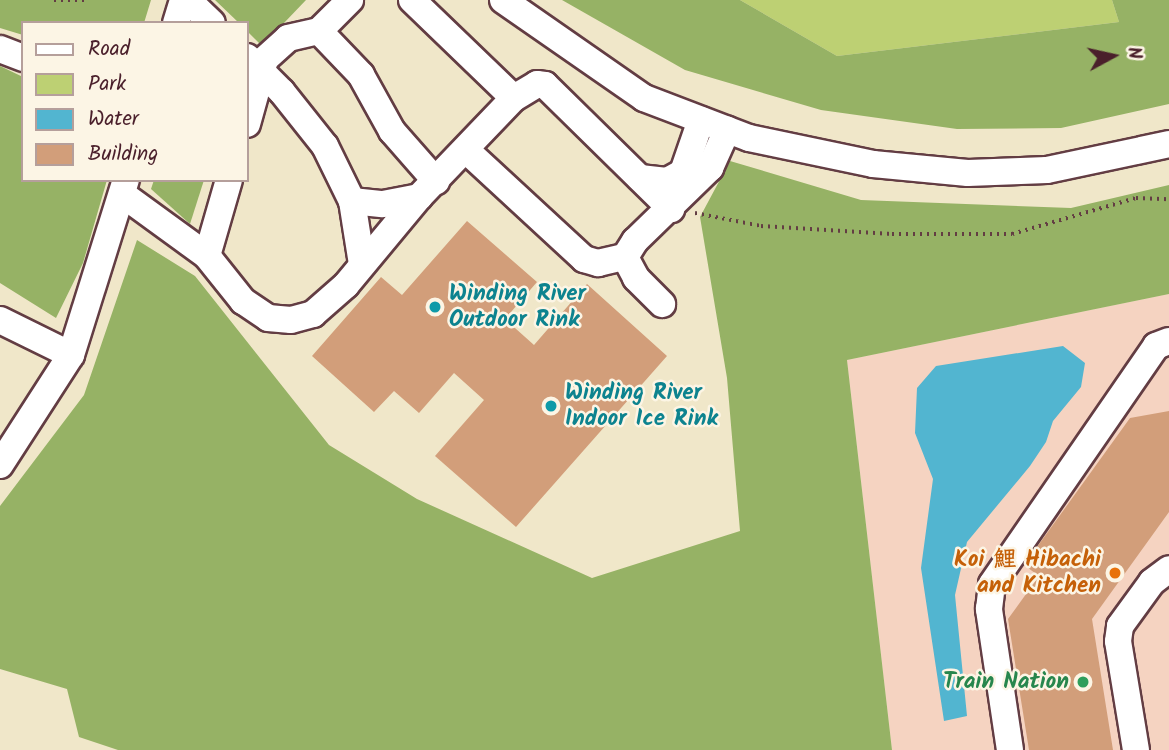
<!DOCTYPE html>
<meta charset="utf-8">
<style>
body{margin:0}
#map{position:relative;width:1169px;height:750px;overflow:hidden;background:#f0e7c9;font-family:Kalam,"LXGW WenKai TC",sans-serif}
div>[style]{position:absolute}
.built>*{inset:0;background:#f5d3c1}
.green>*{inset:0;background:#bdd073}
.forest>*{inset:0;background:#96b265}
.water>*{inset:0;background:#52b5d0}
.building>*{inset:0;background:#d29e7a}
.path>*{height:3.5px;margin-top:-1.75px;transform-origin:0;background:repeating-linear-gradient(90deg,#633d43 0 2px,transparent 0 7px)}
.roads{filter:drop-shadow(2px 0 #633d43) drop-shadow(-2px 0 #633d43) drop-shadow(0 2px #633d43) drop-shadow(0 -2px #633d43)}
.minor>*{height:26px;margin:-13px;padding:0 13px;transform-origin:13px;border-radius:13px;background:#fff}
.dots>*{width:19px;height:19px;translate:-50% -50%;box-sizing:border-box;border:4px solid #fcf5e5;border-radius:50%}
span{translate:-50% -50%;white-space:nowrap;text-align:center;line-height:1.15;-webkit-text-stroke:5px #fcf5e5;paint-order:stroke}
.culture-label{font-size:23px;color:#0d838f;font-weight:700}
.left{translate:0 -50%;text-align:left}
.food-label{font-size:23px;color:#c56008;font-weight:700}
.right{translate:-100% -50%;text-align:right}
.leisure-label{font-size:23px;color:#27864d;font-weight:700}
.legend{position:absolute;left:21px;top:21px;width:228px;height:161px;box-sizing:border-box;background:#fcf5e5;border:2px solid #b59f9b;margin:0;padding:9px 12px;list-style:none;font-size:21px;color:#4a1f2b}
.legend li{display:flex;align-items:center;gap:14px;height:35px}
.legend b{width:35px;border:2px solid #b59f9b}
.north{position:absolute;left:1078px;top:21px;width:70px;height:70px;-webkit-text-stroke:5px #fcf5e5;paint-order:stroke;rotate:82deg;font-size:19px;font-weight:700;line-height:28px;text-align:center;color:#4a1f2b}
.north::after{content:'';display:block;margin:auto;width:24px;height:32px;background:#4a1f2b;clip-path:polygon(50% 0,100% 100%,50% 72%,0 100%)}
</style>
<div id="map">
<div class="built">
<div style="clip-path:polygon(1169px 294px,1169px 750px,892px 750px,847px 360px)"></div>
</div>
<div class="green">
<div style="clip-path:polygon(740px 0,1112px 0,1119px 22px,837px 56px)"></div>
</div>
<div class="forest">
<div style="clip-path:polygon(0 0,151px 0,144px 23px,23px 23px,23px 35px,0 28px)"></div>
<div style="clip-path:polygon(215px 0,306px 0,262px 46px,247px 31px,247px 23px,239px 23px)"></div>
<div style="clip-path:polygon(562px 0,740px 0,837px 56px,1119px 22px,1112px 0,1169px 0,1169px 104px,1061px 128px,957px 129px,821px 110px,685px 70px)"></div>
<div style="clip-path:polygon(0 66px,23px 77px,23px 180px,107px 180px,83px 263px,56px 318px,0 283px)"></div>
<div style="clip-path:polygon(730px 161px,861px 200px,1071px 208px,1169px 185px,1169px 294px,847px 360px,892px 750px,118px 750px,79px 737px,67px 689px,0 669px,0 506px,84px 395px,137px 240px,195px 276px,329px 445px,417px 499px,592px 578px,740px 531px,727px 378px,700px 217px)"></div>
<div style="clip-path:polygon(154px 180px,204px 180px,190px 224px,151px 189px)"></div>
</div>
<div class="water">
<div style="clip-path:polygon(1063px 346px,1085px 363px,1081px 387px,1053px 421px,1046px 442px,1030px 466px,967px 542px,955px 595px,967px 716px,944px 721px,921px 568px,933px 479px,915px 433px,917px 388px,936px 366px)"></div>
</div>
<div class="building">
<div style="clip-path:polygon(467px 221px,537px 282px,505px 319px,534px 345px,587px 284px,667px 356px,516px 527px,435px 456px,484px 400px,454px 373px,419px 413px,394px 391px,374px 412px,312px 356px,381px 277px,402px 295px)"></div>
<div style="clip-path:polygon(1169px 411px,1169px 512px,1092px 619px,1113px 750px,1029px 750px,1008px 619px,1039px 576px,1024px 565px,1130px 418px)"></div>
</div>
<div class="path">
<div style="left:54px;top:0;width:34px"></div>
<div style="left:695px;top:213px;width:67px;rotate:11.1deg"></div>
<div style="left:761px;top:226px;width:131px;rotate:3.5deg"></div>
<div style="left:892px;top:234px;width:120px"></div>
<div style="left:1012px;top:234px;width:129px;rotate:-16.2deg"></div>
<div style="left:1136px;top:198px;width:33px;rotate:2deg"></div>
</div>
<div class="roads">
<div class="minor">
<div style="left:188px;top:0;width:33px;rotate:44deg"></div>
<div style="left:412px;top:0;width:141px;rotate:43.9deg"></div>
<div style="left:503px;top:0;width:172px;rotate:34.8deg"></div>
<div style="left:644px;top:98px;width:112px;rotate:20.9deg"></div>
<div style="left:749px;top:138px;width:127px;rotate:11.8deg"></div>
<div style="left:873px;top:164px;width:95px;rotate:5.4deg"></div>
<div style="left:968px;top:173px;width:79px;rotate:-2.2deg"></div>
<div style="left:1047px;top:170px;width:125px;rotate:-12deg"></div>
<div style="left:176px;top:23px;width:24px;rotate:-73deg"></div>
<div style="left:319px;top:31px;width:61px;rotate:46.3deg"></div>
<div style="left:361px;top:75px;width:64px;rotate:61deg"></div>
<div style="left:392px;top:131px;width:67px;rotate:48.7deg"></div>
<div style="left:0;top:49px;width:25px;rotate:21deg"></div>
<div style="left:247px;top:57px;width:49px;rotate:45deg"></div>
<div style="left:282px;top:92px;width:69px;rotate:51.5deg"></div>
<div style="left:325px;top:146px;width:61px;rotate:63.9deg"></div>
<div style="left:352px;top:201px;width:64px;rotate:81deg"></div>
<div style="left:247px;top:124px;width:67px;rotate:-74.5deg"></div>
<div style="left:265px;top:59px;width:31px;rotate:-42deg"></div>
<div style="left:288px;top:38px;width:32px;rotate:-13deg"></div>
<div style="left:319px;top:31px;width:44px;rotate:-45deg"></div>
<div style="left:466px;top:150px;width:161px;rotate:42.7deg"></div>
<div style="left:584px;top:259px;width:15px;rotate:16deg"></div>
<div style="left:598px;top:263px;width:28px;rotate:-13deg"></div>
<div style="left:625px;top:257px;width:19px;rotate:-58deg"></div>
<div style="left:635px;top:241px;width:105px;rotate:-44.2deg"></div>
<div style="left:710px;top:168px;width:42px;rotate:-65.9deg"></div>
<div style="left:640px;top:178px;width:27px;rotate:6deg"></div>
<div style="left:667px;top:181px;width:18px;rotate:-29deg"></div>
<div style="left:683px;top:172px;width:55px;rotate:-70.9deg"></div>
<div style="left:122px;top:194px;width:105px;rotate:36.1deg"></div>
<div style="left:207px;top:256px;width:58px;rotate:51.3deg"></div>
<div style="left:243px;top:301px;width:30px;rotate:34deg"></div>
<div style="left:268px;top:318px;width:23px;rotate:5deg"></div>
<div style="left:291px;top:320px;width:23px;rotate:-15deg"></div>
<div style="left:313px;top:314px;width:44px;rotate:-41.3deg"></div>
<div style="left:346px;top:285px;width:114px;rotate:-50.3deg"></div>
<div style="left:419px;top:197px;width:137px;rotate:-46.2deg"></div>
<div style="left:514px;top:98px;width:27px;rotate:-31deg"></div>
<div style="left:537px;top:84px;width:8px;rotate:7deg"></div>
<div style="left:545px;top:85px;width:177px;rotate:44.5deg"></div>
<div style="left:352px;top:201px;width:31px;rotate:6deg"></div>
<div style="left:383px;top:204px;width:37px;rotate:-11deg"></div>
<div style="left:207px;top:256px;width:79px;rotate:-73.9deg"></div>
<div style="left:625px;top:257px;width:24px;rotate:62deg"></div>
<div style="left:636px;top:278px;width:37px;rotate:45deg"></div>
<div style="left:0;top:320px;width:79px;rotate:26.2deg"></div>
<div style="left:0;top:465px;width:131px;rotate:-57.2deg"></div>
<div style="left:71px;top:355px;width:183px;rotate:-72.6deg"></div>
<div style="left:1010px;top:750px;width:143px;rotate:-98.5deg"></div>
<div style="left:989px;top:609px;width:25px;rotate:-83deg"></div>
<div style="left:992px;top:584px;width:289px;rotate:-55.4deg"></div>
<div style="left:1156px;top:346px;width:14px;rotate:-21deg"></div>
<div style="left:1136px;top:750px;width:110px;rotate:-99.4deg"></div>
<div style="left:1118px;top:641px;width:15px;rotate:-82deg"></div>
<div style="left:1120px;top:626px;width:54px;rotate:-54deg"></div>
<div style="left:1152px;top:582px;width:21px;rotate:-37deg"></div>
</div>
</div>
<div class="dots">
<div style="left:435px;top:307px;background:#0f9aa8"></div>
<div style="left:551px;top:406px;background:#0f9aa8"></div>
<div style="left:1115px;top:573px;background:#e8710a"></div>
<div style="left:1083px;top:682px;background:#2e9e5b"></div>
</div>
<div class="culture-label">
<span class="left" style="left:449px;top:307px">Winding River<br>Outdoor Rink</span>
<span class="left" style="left:565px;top:406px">Winding River<br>Indoor Ice Rink</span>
</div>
<div class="food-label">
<span class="right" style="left:1101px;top:573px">Koi 鯉 Hibachi<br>and Kitchen</span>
</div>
<div class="leisure-label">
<span class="right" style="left:1069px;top:682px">Train Nation</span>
</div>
<ul class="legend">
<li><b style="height:9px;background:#fff"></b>Road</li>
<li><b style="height:19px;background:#bdd073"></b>Park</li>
<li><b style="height:19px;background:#52b5d0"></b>Water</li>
<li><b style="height:19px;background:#d29e7a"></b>Building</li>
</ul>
<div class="north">N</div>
</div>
